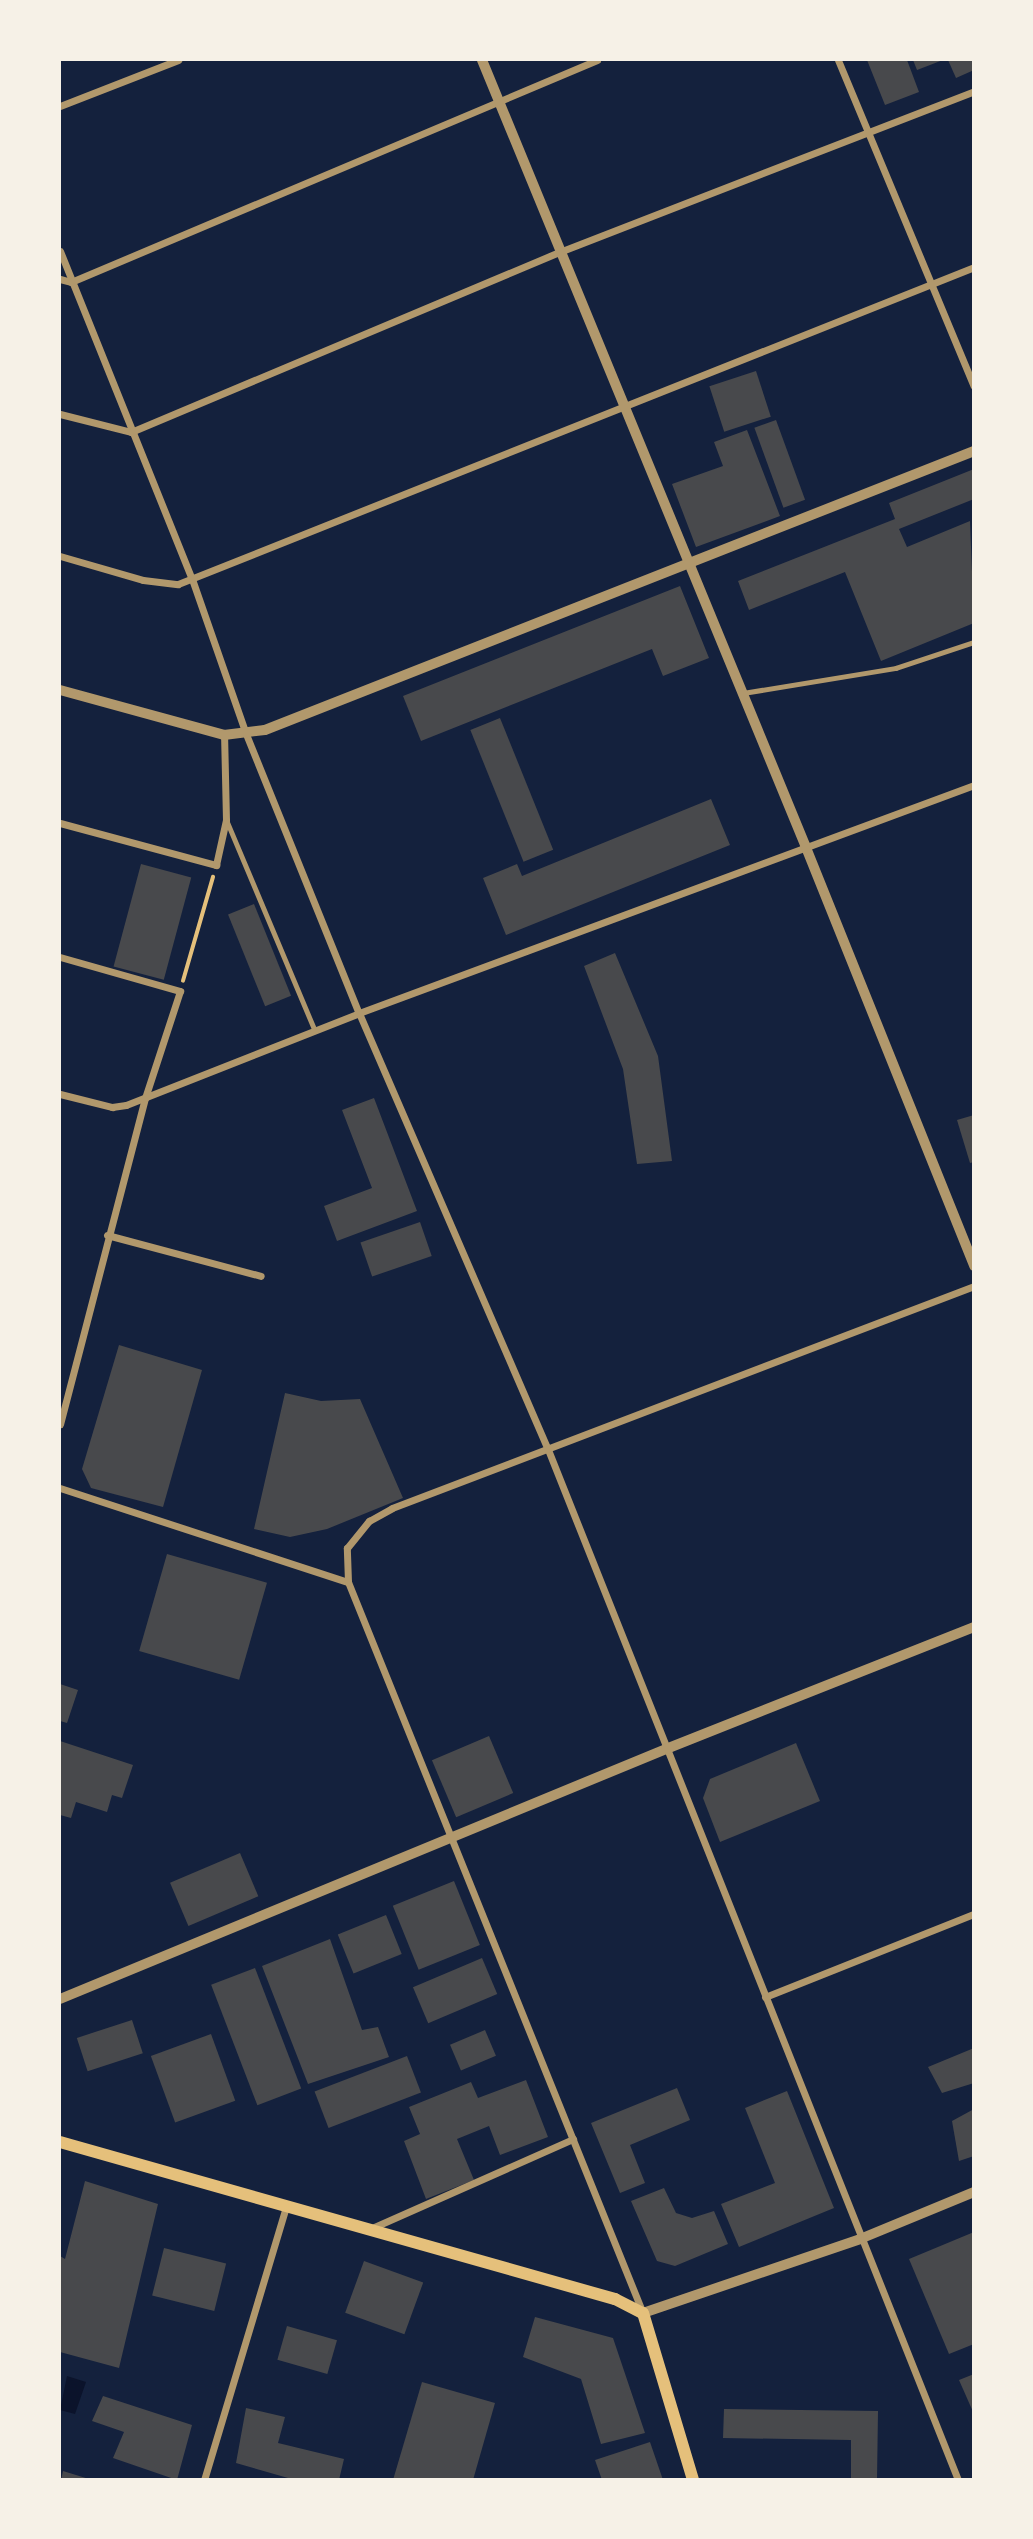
<!DOCTYPE html>
<style>
body{margin:0}
#map{position:relative;width:1033px;height:2539px;overflow:hidden;background:#14213d;font-family:Quicksand,sans-serif}
div>[style]{position:absolute}
.water>*{inset:0;background:#0b132b}
.building>*{inset:0;background:#48494c;transform-origin:0 0}
.path>*{height:3.5px;margin:-1.75px;padding:0 1.75px;transform-origin:1.75px;border-radius:1.75px;background:#e5c07b}
.service>*{height:4.5px;margin:-2.25px;padding:0 2.25px;transform-origin:2.25px;border-radius:2.25px;background:#b1986c}
.minor>*{height:7px;margin:-3.5px;padding:0 3.5px;transform-origin:3.5px;border-radius:3.5px;background:#b1986c}
.tertiary>*{height:10px;margin:-5px;padding:0 5px;transform-origin:5px;border-radius:5px;background:#b1986c}
.secondary>*{height:12px;margin:-6px;padding:0 6px;transform-origin:6px;border-radius:6px;background:#e5c07b}
span{translate:-50% -50%;white-space:nowrap;text-align:center;line-height:1.15;-webkit-text-stroke:5px #f6f1e7;paint-order:stroke}
.frame{position:absolute;inset:0;border:61px solid #f6f1e7;pointer-events:none}
</style>
<div id="map">
<div class="water">
<div style="clip-path:polygon(67px 2376px,86px 2382px,75px 2414px,60px 2410px)"></div>
</div>
<div class="building">
<div style="clip-path:polygon(867px 60px,907px 60px,919px 92px,885px 105px)"></div>
<div style="clip-path:polygon(913px 60px,943px 60px,917px 70px)"></div>
<div style="clip-path:polygon(948px 60px,974px 60px,974px 70px,956px 78px)"></div>
<div style="left:756px;top:371px;width:48px;height:49px;rotate:72deg"></div>
<div style="left:776px;top:420px;width:85px;height:23px;rotate:70deg"></div>
<div style="clip-path:polygon(747px 430px,780px 516px,696px 547px,672px 484px,723px 466px,714px 442px)"></div>
<div style="clip-path:polygon(974px 469px,974px 499px,899px 529px,907px 547px,970px 521px,974px 623px,881px 661px,845px 572px,749px 610px,738px 581px,895px 519px,889px 503px)"></div>
<div style="clip-path:polygon(680px 586px,709px 658px,663px 676px,652px 649px,421px 741px,403px 696px)"></div>
<div style="left:500px;top:718px;width:142px;height:32px;rotate:68deg"></div>
<div style="clip-path:polygon(711px 799px,730px 845px,506px 935px,483px 878px,517px 864px,522px 876px)"></div>
<div style="left:141px;top:864px;width:52px;height:106px;rotate:15deg"></div>
<div style="left:254px;top:904px;width:99px;height:28px;rotate:68deg"></div>
<div style="clip-path:polygon(615px 953px,658px 1056px,672px 1161px,637px 1164px,623px 1069px,584px 966px)"></div>
<div style="clip-path:polygon(374px 1098px,417px 1211px,337px 1241px,324px 1206px,372px 1188px,342px 1110px)"></div>
<div style="clip-path:polygon(974px 1115px,974px 1162px,970px 1163px,957px 1120px)"></div>
<div style="left:420px;top:1222px;width:36px;height:63px;rotate:71deg"></div>
<div style="clip-path:polygon(119px 1345px,202px 1370px,163px 1507px,91px 1488px,82px 1469px)"></div>
<div style="clip-path:polygon(285px 1393px,321px 1401px,360px 1399px,403px 1498px,327px 1529px,290px 1537px,254px 1529px)"></div>
<div style="left:167px;top:1554px;width:104px;height:101px;rotate:16deg"></div>
<div style="clip-path:polygon(60px 1684px,78px 1690px,67px 1723px,60px 1721px)"></div>
<div style="left:489px;top:1736px;width:62px;height:62px;rotate:67deg"></div>
<div style="clip-path:polygon(60px 1741px,133px 1765px,122px 1798px,112px 1795px,107px 1812px,76px 1802px,71px 1818px,60px 1815px)"></div>
<div style="clip-path:polygon(796px 1743px,820px 1801px,720px 1842px,703px 1798px,710px 1779px)"></div>
<div style="left:240px;top:1853px;width:47px;height:76px;rotate:67deg"></div>
<div style="left:454px;top:1881px;width:69px;height:66px;rotate:68deg"></div>
<div style="left:386px;top:1915px;width:42px;height:52px;rotate:68deg"></div>
<div style="clip-path:polygon(330px 1939px,362px 2030px,378px 2027px,389px 2057px,308px 2084px,262px 1966px)"></div>
<div style="left:482px;top:1958px;width:39px;height:75px;rotate:67deg"></div>
<div style="left:255px;top:1968px;width:129px;height:47px;rotate:69deg"></div>
<div style="left:132px;top:2020px;width:35px;height:58px;rotate:72deg"></div>
<div style="left:485px;top:2030px;width:28px;height:38px;rotate:67deg"></div>
<div style="left:211px;top:2034px;width:71px;height:64px;rotate:70deg"></div>
<div style="clip-path:polygon(974px 2048px,974px 2083px,942px 2093px,928px 2067px)"></div>
<div style="left:407px;top:2056px;width:39px;height:99px;rotate:69deg"></div>
<div style="clip-path:polygon(526px 2080px,548px 2137px,500px 2155px,489px 2126px,457px 2139px,474px 2180px,426px 2199px,404px 2141px,420px 2134px,409px 2107px,471px 2082px,478px 2098px)"></div>
<div style="clip-path:polygon(677px 2088px,690px 2120px,630px 2145px,645px 2183px,620px 2193px,591px 2123px)"></div>
<div style="clip-path:polygon(787px 2091px,834px 2208px,739px 2247px,721px 2204px,775px 2183px,745px 2108px)"></div>
<div style="clip-path:polygon(974px 2109px,974px 2156px,959px 2161px,952px 2121px)"></div>
<div style="clip-path:polygon(85px 2181px,158px 2204px,119px 2368px,60px 2352px,60px 2256px,65px 2259px)"></div>
<div style="clip-path:polygon(664px 2188px,676px 2213px,692px 2218px,714px 2211px,728px 2244px,675px 2266px,657px 2261px,631px 2201px)"></div>
<div style="clip-path:polygon(974px 2232px,974px 2344px,949px 2354px,909px 2259px)"></div>
<div style="left:164px;top:2248px;width:64px;height:49px;rotate:14deg"></div>
<div style="left:364px;top:2261px;width:63px;height:55px;rotate:20deg"></div>
<div style="clip-path:polygon(535px 2317px,613px 2338px,645px 2433px,601px 2444px,581px 2379px,523px 2357px)"></div>
<div style="left:287px;top:2326px;width:52px;height:35px;rotate:16deg"></div>
<div style="clip-path:polygon(974px 2374px,974px 2414px,959px 2380px)"></div>
<div style="clip-path:polygon(422px 2382px,495px 2403px,473px 2480px,393px 2480px)"></div>
<div style="clip-path:polygon(103px 2396px,192px 2425px,177px 2480px,113px 2458px,124px 2432px,92px 2421px)"></div>
<div style="clip-path:polygon(246px 2408px,285px 2417px,278px 2443px,344px 2459px,339px 2480px,295px 2480px,236px 2463px)"></div>
<div style="clip-path:polygon(724px 2409px,878px 2411px,877px 2480px,851px 2480px,851px 2440px,723px 2438px)"></div>
<div style="clip-path:polygon(650px 2442px,663px 2480px,602px 2480px,595px 2460px)"></div>
<div style="clip-path:polygon(63px 2471px,89px 2479px,89px 2480px,61px 2480px)"></div>
</div>
<div class="path">
<div style="left:183px;top:981px;width:108px;rotate:-73.9deg"></div>
</div>
<div class="service">
<div style="left:743px;top:693px;width:155px;rotate:-9.3deg"></div>
<div style="left:896px;top:668px;width:82px;rotate:-18.4deg"></div>
<div style="left:227px;top:821px;width:227px;rotate:67.2deg"></div>
</div>
<div class="minor">
<div style="left:838px;top:60px;width:353px;rotate:67.4deg"></div>
<div style="left:60px;top:106px;width:127px;rotate:-21.3deg"></div>
<div style="left:60px;top:251px;width:354px;rotate:68.1deg"></div>
<div style="left:192px;top:579px;width:164px;rotate:70.8deg"></div>
<div style="left:246px;top:734px;width:301px;rotate:68deg"></div>
<div style="left:359px;top:1013px;width:473px;rotate:66.6deg"></div>
<div style="left:547px;top:1447px;width:1112px;rotate:68.3deg"></div>
<div style="left:60px;top:279px;width:11px;rotate:15deg"></div>
<div style="left:71px;top:282px;width:571px;rotate:-22.88deg"></div>
<div style="left:60px;top:414px;width:73px;rotate:14.2deg"></div>
<div style="left:131px;top:432px;width:467px;rotate:-22.8deg"></div>
<div style="left:562px;top:251px;width:442px;rotate:-21.2deg"></div>
<div style="left:60px;top:556px;width:86px;rotate:16.1deg"></div>
<div style="left:143px;top:580px;width:35px;rotate:7deg"></div>
<div style="left:178px;top:584px;width:857px;rotate:-21.71deg"></div>
<div style="left:60px;top:823px;width:162px;rotate:15.1deg"></div>
<div style="left:216px;top:865px;width:46px;rotate:-77.5deg"></div>
<div style="left:226px;top:820px;width:85px;rotate:-91.3deg"></div>
<div style="left:60px;top:957px;width:125px;rotate:15.8deg"></div>
<div style="left:180px;top:991px;width:113px;rotate:108.1deg"></div>
<div style="left:145px;top:1098px;width:337px;rotate:104.6deg"></div>
<div style="left:60px;top:1094px;width:54px;rotate:14deg"></div>
<div style="left:112px;top:1107px;width:14px;rotate:-8deg"></div>
<div style="left:126px;top:1105px;width:251px;rotate:-21.5deg"></div>
<div style="left:359px;top:1013px;width:656px;rotate:-20.34deg"></div>
<div style="left:107px;top:1235px;width:159px;rotate:14.9deg"></div>
<div style="left:60px;top:1488px;width:303px;rotate:18.1deg"></div>
<div style="left:765px;top:1997px;width:225px;rotate:-21.7deg"></div>
<div style="left:372px;top:2228px;width:220px;rotate:-23.9deg"></div>
<div style="left:642px;top:2311px;width:786px;rotate:-111.96deg"></div>
<div style="left:348px;top:1582px;width:34px;rotate:-92deg"></div>
<div style="left:347px;top:1548px;width:35px;rotate:-51deg"></div>
<div style="left:369px;top:1521px;width:26px;rotate:-29deg"></div>
<div style="left:392px;top:1508px;width:623px;rotate:-20.88deg"></div>
<div style="left:204px;top:2480px;width:286px;rotate:-73.3deg"></div>
</div>
<div class="tertiary">
<div style="left:482px;top:60px;width:849px;rotate:67.63deg"></div>
<div style="left:805px;top:845px;width:454px;rotate:68.1deg"></div>
<div style="left:60px;top:690px;width:170px;rotate:15.3deg"></div>
<div style="left:224px;top:735px;width:41px;rotate:-7deg"></div>
<div style="left:265px;top:730px;width:762px;rotate:-21.48deg"></div>
<div style="left:60px;top:1999px;width:656px;rotate:-22.42deg"></div>
<div style="left:666px;top:1749px;width:331px;rotate:-21.6deg"></div>
<div style="left:643px;top:2313px;width:229px;rotate:-18.8deg"></div>
<div style="left:860px;top:2239px;width:123px;rotate:-22.4deg"></div>
</div>
<div class="secondary">
<div style="left:60px;top:2142px;width:577px;rotate:15.8deg"></div>
<div style="left:615px;top:2299px;width:31px;rotate:27deg"></div>
<div style="left:643px;top:2313px;width:174px;rotate:73.3deg"></div>
</div>
<div class="frame"></div>
</div>
